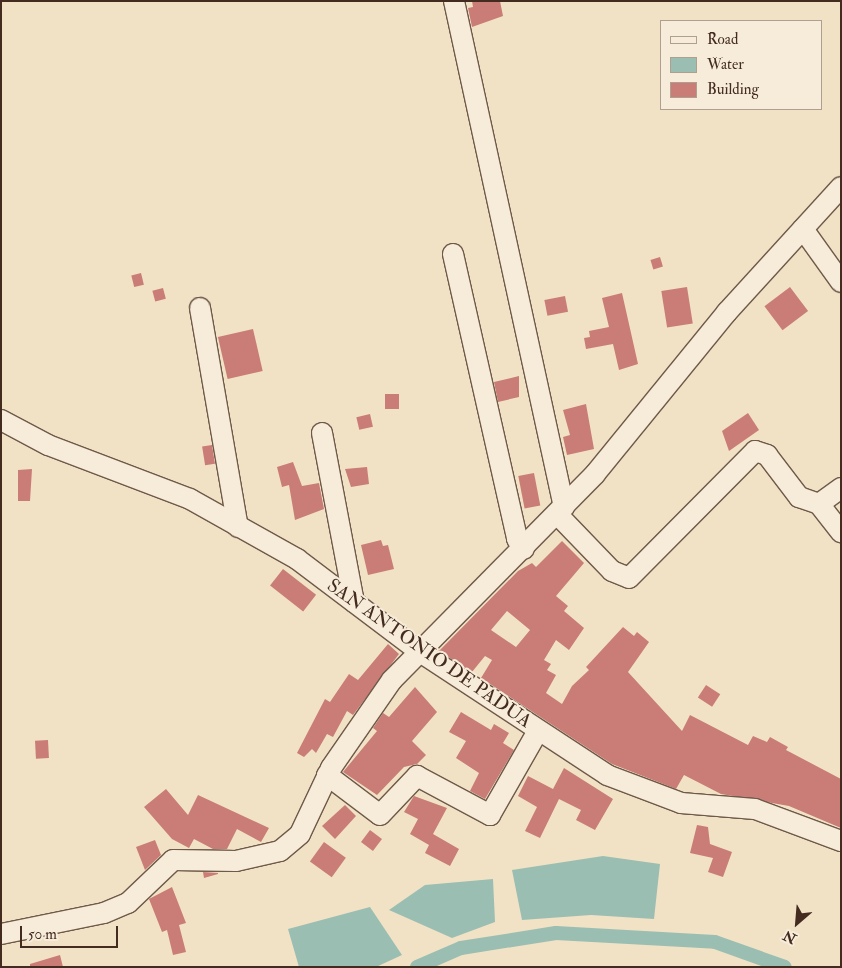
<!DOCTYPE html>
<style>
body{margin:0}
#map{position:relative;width:842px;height:968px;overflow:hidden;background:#f1e2c5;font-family:"IM FELL Double Pica",serif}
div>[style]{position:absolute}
.water>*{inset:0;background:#9bbeb2}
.canal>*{height:14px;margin:-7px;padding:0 7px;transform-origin:7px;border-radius:7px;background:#9bbeb2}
.building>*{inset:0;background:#c97d76;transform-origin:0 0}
.roads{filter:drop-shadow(1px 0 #6f5949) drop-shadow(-1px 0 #6f5949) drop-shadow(0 1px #6f5949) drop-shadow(0 -1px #6f5949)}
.minor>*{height:20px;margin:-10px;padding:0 10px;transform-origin:10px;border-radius:10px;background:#f6ecd9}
span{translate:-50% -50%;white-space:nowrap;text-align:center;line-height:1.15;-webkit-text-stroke:4px #f6ecd9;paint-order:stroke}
.street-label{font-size:19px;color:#442b20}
.frame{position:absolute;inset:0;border:2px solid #442b20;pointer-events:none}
.legend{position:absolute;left:660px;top:20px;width:162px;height:90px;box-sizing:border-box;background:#f6ecd9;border:1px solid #af9f8f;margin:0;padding:6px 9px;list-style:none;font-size:15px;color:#442b20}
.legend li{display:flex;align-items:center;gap:10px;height:25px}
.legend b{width:25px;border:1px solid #af9f8f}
.north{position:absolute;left:772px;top:898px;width:50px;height:50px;-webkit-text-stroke:4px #f6ecd9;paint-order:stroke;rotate:207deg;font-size:14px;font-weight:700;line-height:20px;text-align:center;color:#442b20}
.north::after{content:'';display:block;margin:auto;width:18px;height:22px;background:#442b20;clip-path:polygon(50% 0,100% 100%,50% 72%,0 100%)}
.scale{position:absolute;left:20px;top:926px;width:98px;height:22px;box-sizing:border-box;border:2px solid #442b20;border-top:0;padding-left:6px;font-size:15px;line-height:18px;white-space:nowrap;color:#442b20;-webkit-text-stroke:4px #f6ecd9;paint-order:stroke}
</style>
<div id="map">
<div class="water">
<div style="clip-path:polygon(603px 856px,660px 864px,654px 919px,591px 915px,522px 920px,512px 870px)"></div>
<div style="clip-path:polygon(493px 879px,495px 922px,452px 938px,389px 910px,425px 885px)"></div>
<div style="clip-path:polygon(370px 907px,402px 955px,376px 967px,299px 967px,288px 929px)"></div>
</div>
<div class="canal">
<div style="left:417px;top:967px;width:48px;rotate:-23.4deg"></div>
<div style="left:461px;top:948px;width:96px;rotate:-9deg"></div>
<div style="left:556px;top:933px;width:159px;rotate:3.2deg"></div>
<div style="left:715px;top:942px;width:74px;rotate:19.7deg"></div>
</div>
<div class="building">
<div style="clip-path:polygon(472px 1px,500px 1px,503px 16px,472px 27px,468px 8px,473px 7px)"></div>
<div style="left:660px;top:257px;width:10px;height:10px;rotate:73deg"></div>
<div style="left:141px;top:273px;width:12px;height:10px;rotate:76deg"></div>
<div style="left:687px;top:287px;width:37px;height:26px;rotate:81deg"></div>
<div style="left:790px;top:287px;width:30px;height:32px;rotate:53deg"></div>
<div style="left:163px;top:288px;width:11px;height:11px;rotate:75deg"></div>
<div style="clip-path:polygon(622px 293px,638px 364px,619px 370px,613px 344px,586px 349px,584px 338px,590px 337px,589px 331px,609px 327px,602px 298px)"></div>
<div style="left:565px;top:296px;width:16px;height:21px;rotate:79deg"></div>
<div style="left:253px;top:329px;width:43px;height:36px;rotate:77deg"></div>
<div style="clip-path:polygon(519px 376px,519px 397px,498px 402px,494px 382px)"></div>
<div style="left:385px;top:394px;width:14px;height:15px"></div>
<div style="clip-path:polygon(586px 404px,594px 449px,567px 455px,563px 437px,570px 435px,563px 410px)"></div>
<div style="clip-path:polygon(748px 413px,759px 430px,729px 451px,722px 431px)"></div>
<div style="left:370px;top:414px;width:13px;height:14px;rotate:77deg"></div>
<div style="left:212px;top:445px;width:19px;height:10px;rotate:81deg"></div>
<div style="clip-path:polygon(293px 462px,302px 486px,319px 483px,324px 509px,295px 520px,289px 485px,282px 487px,277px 467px)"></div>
<div style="clip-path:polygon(367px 467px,369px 484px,351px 487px,345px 469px)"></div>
<div style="clip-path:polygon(32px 469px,30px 501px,18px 501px,18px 470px)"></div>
<div style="left:534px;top:473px;width:33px;height:16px;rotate:79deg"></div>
<div style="clip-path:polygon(381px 540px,383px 546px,388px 545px,394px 569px,368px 575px,361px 545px)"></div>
<div style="clip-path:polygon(evenodd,562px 541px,584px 563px,556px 596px,568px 606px,564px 611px,584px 628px,569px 650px,556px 640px,544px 660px,551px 664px,547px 670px,556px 675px,546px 693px,562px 704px,572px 686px,589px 670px,586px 667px,623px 627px,634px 636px,637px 632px,649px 642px,628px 672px,682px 731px,690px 715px,748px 745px,753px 736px,767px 742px,770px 737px,788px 747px,786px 750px,841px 779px,841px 828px,789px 806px,721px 794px,684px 775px,676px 789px,612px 764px,481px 678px,492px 660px,485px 656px,472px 672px,439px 651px,518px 571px,532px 563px,536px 567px,562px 541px,507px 611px,530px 630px,516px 647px,491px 630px,507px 611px)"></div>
<div style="left:283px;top:569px;width:42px;height:21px;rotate:38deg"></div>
<div style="clip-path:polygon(388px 644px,399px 654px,353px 715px,347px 711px,333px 737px,327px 734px,316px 753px,312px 749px,304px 757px,297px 753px,325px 699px,330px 702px,349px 674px,358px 680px)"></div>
<div style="left:706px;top:685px;width:17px;height:15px;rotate:33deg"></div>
<div style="clip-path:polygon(415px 687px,437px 712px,412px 741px,426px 755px,417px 764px,404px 767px,377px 795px,343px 772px,377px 731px,373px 728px,383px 713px,389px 717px)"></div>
<div style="clip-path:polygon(461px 712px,491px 730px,494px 724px,509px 733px,503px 743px,514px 750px,485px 799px,470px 791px,479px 773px,456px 758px,466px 741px,449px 732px)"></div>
<div style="left:48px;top:740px;width:18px;height:13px;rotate:87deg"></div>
<div style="clip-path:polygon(564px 768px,613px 799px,595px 830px,576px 820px,581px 810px,559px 799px,540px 838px,525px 831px,537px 807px,518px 796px,528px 776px,553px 789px)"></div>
<div style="clip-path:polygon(166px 789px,188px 815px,198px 795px,269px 828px,261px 842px,237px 829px,227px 849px,213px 849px,194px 839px,189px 848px,172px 839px,144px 807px)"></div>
<div style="clip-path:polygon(414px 796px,447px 808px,433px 834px,459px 849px,450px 866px,425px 853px,429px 845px,410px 834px,418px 819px,404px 812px)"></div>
<div style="clip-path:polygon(345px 805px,356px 816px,335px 839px,322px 826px)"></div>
<div style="clip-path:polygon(697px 825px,708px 827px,710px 844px,732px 852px,723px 877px,708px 872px,713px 858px,690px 853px)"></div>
<div style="left:370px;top:830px;width:15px;height:15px;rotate:37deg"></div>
<div style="clip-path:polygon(155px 840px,161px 855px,145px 870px,136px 847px)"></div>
<div style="left:324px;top:842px;width:27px;height:24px;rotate:36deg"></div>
<div style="clip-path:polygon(203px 872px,218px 873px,218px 874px,204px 878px)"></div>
<div style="clip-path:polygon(172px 887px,186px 923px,179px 925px,186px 952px,173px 955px,167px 930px,162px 932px,149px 899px)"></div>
<div style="clip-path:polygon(60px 955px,63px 967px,30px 967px,30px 964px)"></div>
</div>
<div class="roads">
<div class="minor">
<div style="left:454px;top:1px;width:518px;rotate:77.74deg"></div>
<div style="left:803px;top:229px;width:65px;rotate:54.4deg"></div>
<div style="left:453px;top:254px;width:292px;rotate:77.3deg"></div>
<div style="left:517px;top:539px;width:12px;rotate:55deg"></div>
<div style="left:200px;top:308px;width:222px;rotate:80.2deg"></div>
<div style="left:1px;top:420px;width:53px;rotate:28deg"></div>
<div style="left:48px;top:445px;width:152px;rotate:20.8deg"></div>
<div style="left:190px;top:499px;width:123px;rotate:29.3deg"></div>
<div style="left:297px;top:559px;width:154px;rotate:37.1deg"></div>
<div style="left:420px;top:652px;width:224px;rotate:33.3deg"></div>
<div style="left:607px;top:775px;width:79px;rotate:20.7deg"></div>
<div style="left:681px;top:803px;width:74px;rotate:4.6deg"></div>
<div style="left:755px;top:809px;width:92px;rotate:20.4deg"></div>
<div style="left:322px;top:433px;width:172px;rotate:79.3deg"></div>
<div style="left:841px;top:488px;width:27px;rotate:144deg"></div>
<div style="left:819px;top:504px;width:36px;rotate:52deg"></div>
<div style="left:557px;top:514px;width:79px;rotate:46deg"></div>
<div style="left:612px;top:571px;width:18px;rotate:22deg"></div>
<div style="left:629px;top:578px;width:179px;rotate:-45.2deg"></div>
<div style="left:755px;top:451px;width:13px;rotate:18deg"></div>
<div style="left:767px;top:455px;width:53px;rotate:52.7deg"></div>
<div style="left:799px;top:497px;width:21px;rotate:19deg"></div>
<div style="left:327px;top:775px;width:66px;rotate:37deg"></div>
<div style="left:380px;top:815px;width:54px;rotate:-46.5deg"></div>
<div style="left:417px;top:776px;width:83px;rotate:28.1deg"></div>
<div style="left:490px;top:815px;width:97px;rotate:-60.3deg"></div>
<div style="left:1px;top:934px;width:105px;rotate:-11.5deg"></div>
<div style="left:104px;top:913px;width:26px;rotate:-23deg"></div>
<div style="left:128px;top:903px;width:62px;rotate:-43.7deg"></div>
<div style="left:173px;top:860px;width:63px;rotate:0.9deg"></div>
<div style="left:236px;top:861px;width:45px;rotate:-12.8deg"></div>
<div style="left:280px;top:851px;width:26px;rotate:-40deg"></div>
<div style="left:300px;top:834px;width:73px;rotate:-64.8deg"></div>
<div style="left:331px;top:768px;width:107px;rotate:-55.3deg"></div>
<div style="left:392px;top:680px;width:289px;rotate:-45.4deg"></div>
<div style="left:595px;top:474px;width:209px;rotate:-50.8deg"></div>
<div style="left:727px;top:312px;width:169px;rotate:-47.6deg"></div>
</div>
</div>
<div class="street-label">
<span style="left:429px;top:654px;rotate:35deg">SAN ANTONIO DE PADUA</span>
</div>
<div class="frame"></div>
<ul class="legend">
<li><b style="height:6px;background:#f6ecd9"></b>Road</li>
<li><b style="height:14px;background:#9bbeb2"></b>Water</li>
<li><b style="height:14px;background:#c97d76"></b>Building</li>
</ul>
<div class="north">N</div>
<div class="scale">50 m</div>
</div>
